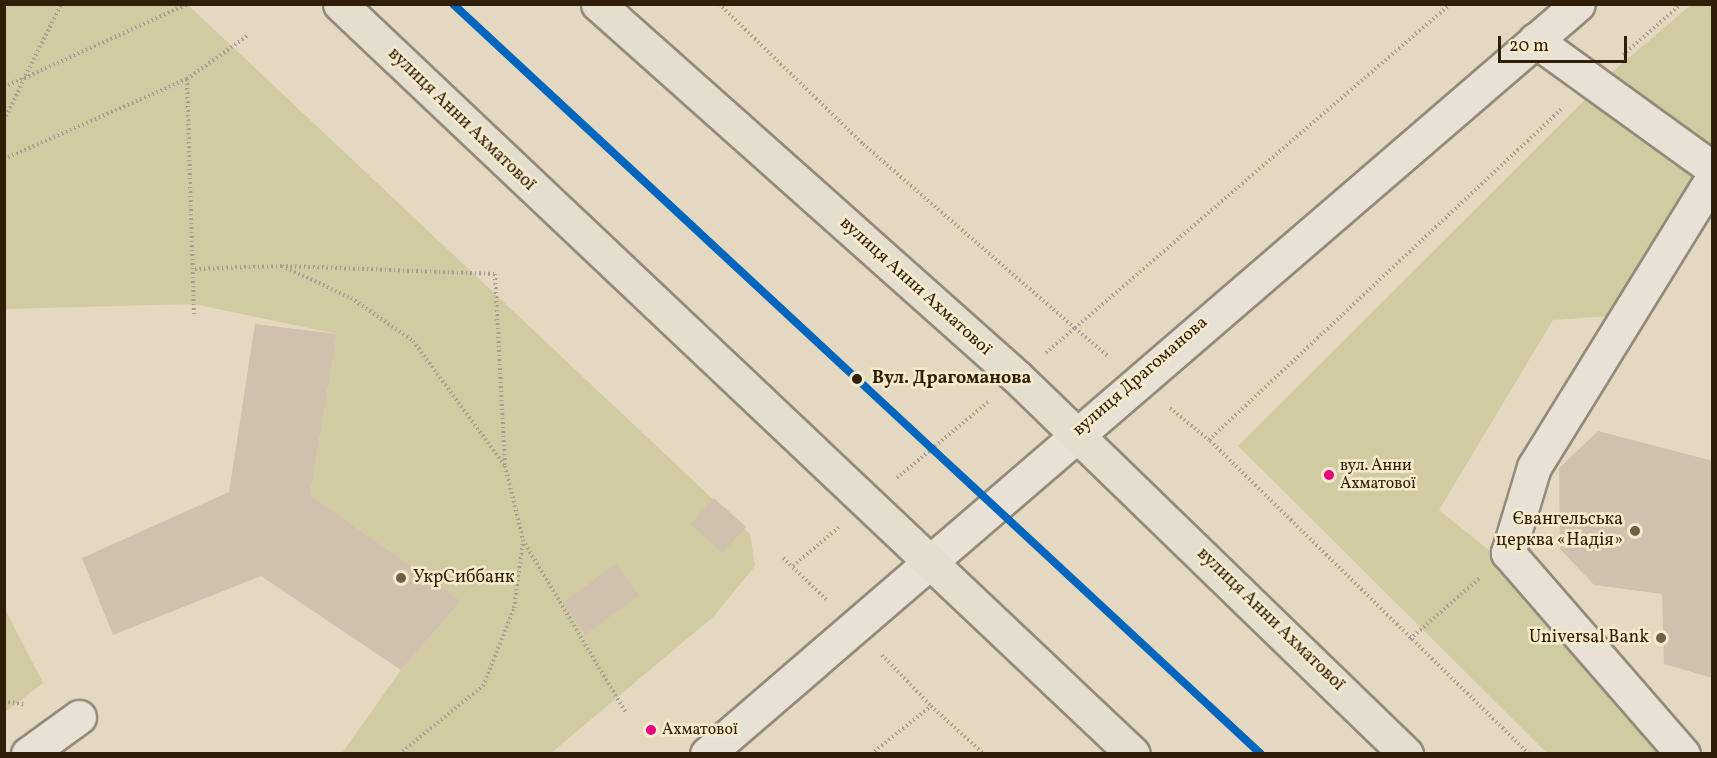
<!DOCTYPE html>
<meta charset="utf-8">
<style>
body{margin:0}
#map{position:relative;width:1717px;height:758px;overflow:hidden;background:#e4d9c0;font-family:Vollkorn,serif}
div>[style]{position:absolute}
.green>*{inset:0;background:#d0cba1}
.building>*{inset:0;background:#cfc1ae;transform-origin:0 0}
.path>*{height:4px;margin-top:-2px;transform-origin:0;background:repeating-linear-gradient(90deg,#a59f93 0 1.5px,transparent 0 4.5px)}
.roads{filter:drop-shadow(2px 0 #938b7a) drop-shadow(-2px 0 #938b7a) drop-shadow(0 2px #938b7a) drop-shadow(0 -2px #938b7a)}
.minor>*{height:33px;margin:-16.5px;padding:0 16.5px;transform-origin:16.5px;border-radius:16.5px;background:#e8e2d6}
.major>*{height:33px;margin:-16.5px;padding:0 16.5px;transform-origin:16.5px;border-radius:16.5px;background:#e4decf}
.tram-1>*{height:8px;margin:-4px;padding:0 4px;transform-origin:4px;border-radius:4px;background:#0065bd}
.dots>*{width:16px;height:16px;translate:-50% -50%;box-sizing:border-box;border:3px solid #f7eacc;border-radius:50%}
span{translate:-50% -50%;white-space:nowrap;text-align:center;line-height:1.15;-webkit-text-stroke:5px #f7eacc;paint-order:stroke}
.bus-label{font-size:16px;color:#2f1f08}
.left{translate:0 -50%;text-align:left}
.street-label{font-size:18px;color:#2f1f08}
.stop-label{font-size:18px;color:#2f1f08;font-weight:700}
.poi-label{font-size:18px;color:#2f1f08}
.right{translate:-100% -50%;text-align:right}
.frame{position:absolute;inset:0;border:6px solid #2f1f08;pointer-events:none}
.scale{position:absolute;left:1498px;top:36px;width:129px;height:27px;box-sizing:border-box;border:3px solid #2f1f08;border-top:0;padding-left:8px;font-size:18px;line-height:21px;white-space:nowrap;color:#2f1f08;-webkit-text-stroke:4px #f7eacc;paint-order:stroke}
</style>
<div id="map">
<div class="green">
<div style="clip-path:polygon(5px 5px,188px 5px,750px 534px,755px 566px,713px 617px,551px 753px,342px 753px,401px 670px,461px 601px,310px 495px,337px 334px,194px 304px,5px 309px)"></div>
<div style="clip-path:polygon(1691px 5px,1712px 5px,1712px 159px,1604px 79px)"></div>
<div style="clip-path:polygon(1592px 93px,1705px 174px,1614px 316px,1553px 320px,1439px 510px,1490px 551px,1663px 753px,1547px 753px,1238px 446px)"></div>
<div style="clip-path:polygon(5px 609px,43px 683px,5px 712px,4px 712px)"></div>
</div>
<div class="building">
<div style="clip-path:polygon(255px 324px,337px 334px,310px 495px,461px 601px,401px 670px,261px 576px,113px 635px,82px 558px,229px 492px)"></div>
<div style="clip-path:polygon(1598px 431px,1713px 461px,1713px 678px,1664px 664px,1662px 594px,1594px 585px,1560px 549px,1559px 468px)"></div>
<div style="left:714px;top:498px;width:43px;height:35px;rotate:42deg"></div>
<div style="left:616px;top:564px;width:39px;height:66px;rotate:54deg"></div>
</div>
<div class="path">
<div style="left:719px;top:4px;width:201px;rotate:44.2deg"></div>
<div style="left:863px;top:144px;width:281px;rotate:41deg"></div>
<div style="left:1075px;top:328px;width:496px;rotate:-40.8deg"></div>
<div style="left:1623px;top:55px;width:77px;rotate:-41.3deg"></div>
<div style="left:187px;top:79px;width:238px;rotate:88.3deg"></div>
<div style="left:4px;top:87px;width:202px;rotate:-24.3deg"></div>
<div style="left:4px;top:120px;width:129px;rotate:-63.8deg"></div>
<div style="left:4px;top:159px;width:200px;rotate:-23.6deg"></div>
<div style="left:187px;top:79px;width:74px;rotate:-35.6deg"></div>
<div style="left:286px;top:266px;width:209px;rotate:2.2deg"></div>
<div style="left:495px;top:274px;width:190px;rotate:87deg"></div>
<div style="left:195px;top:269px;width:87px;rotate:-2deg"></div>
<div style="left:282px;top:266px;width:76px;rotate:24.9deg"></div>
<div style="left:351px;top:298px;width:75px;rotate:34.7deg"></div>
<div style="left:413px;top:341px;width:155px;rotate:53.6deg"></div>
<div style="left:505px;top:466px;width:76px;rotate:76.3deg"></div>
<div style="left:523px;top:540px;width:201px;rotate:59.2deg"></div>
<div style="left:1046px;top:353px;width:38px;rotate:-41deg"></div>
<div style="left:1075px;top:328px;width:45px;rotate:40.5deg"></div>
<div style="left:1170px;top:408px;width:50px;rotate:39.4deg"></div>
<div style="left:897px;top:478px;width:119px;rotate:-39.9deg"></div>
<div style="left:783px;top:558px;width:62px;rotate:43.7deg"></div>
<div style="left:793px;top:566px;width:60px;rotate:-40.3deg"></div>
<div style="left:1410px;top:639px;width:93px;rotate:-41.1deg"></div>
<div style="left:882px;top:655px;width:71px;rotate:46.1deg"></div>
<div style="left:4px;top:701px;width:22px;rotate:10deg"></div>
<div style="left:399px;top:754px;width:108px;rotate:-39deg"></div>
<div style="left:483px;top:686px;width:84px;rotate:-68.3deg"></div>
<div style="left:514px;top:608px;width:68px;rotate:-82.3deg"></div>
<div style="left:871px;top:754px;width:77px;rotate:-38.7deg"></div>
<div style="left:931px;top:706px;width:72px;rotate:42.2deg"></div>
<div style="left:1529px;top:754px;width:448px;rotate:-135.5deg"></div>
<div style="left:1209px;top:440px;width:485px;rotate:-43.2deg"></div>
</div>
<div class="roads">
<div class="minor">
<div style="left:1535px;top:40px;width:218px;rotate:35.9deg"></div>
<div style="left:28px;top:754px;width:63px;rotate:-36deg"></div>
<div style="left:707px;top:754px;width:1149px;rotate:-40.73deg"></div>
<div style="left:1683px;top:754px;width:267px;rotate:-131deg"></div>
<div style="left:1508px;top:553px;width:90px;rotate:-73.2deg"></div>
<div style="left:1534px;top:467px;width:339px;rotate:-58.3deg"></div>
</div>
<div class="major">
<div style="left:340px;top:4px;width:1091px;rotate:43.4deg"></div>
<div style="left:598px;top:4px;width:561px;rotate:41.68deg"></div>
<div style="left:1017px;top:377px;width:542px;rotate:44.1deg"></div>
</div>
</div>
<div class="tram-1">
<div style="left:453px;top:4px;width:1102px;rotate:42.87deg"></div>
</div>
<div class="dots">
<div style="left:857px;top:379px;background:#2f1f08"></div>
<div style="left:1329px;top:475px;background:#e5007d"></div>
<div style="left:1635px;top:531px;background:#6e6048"></div>
<div style="left:401px;top:578px;background:#6e6048"></div>
<div style="left:1661px;top:638px;background:#6e6048"></div>
<div style="left:651px;top:730px;background:#e5007d"></div>
</div>
<div class="bus-label">
<span class="left" style="left:1340px;top:475px">вул. Анни<br>Ахматової</span>
<span class="left" style="left:662px;top:730px">Ахматової</span>
</div>
<div class="street-label">
<span style="left:461px;top:120px;rotate:44deg">вулиця Анни Ахматової</span>
<span style="left:915px;top:287px;rotate:42deg">вулиця Анни Ахматової</span>
<span style="left:1141px;top:377px;rotate:-41deg">вулиця Драгоманова</span>
<span style="left:1270px;top:620px;rotate:44deg">вулиця Анни Ахматової</span>
</div>
<div class="stop-label">
<span class="left" style="left:872px;top:379px">Вул. Драгоманова</span>
</div>
<div class="poi-label">
<span class="right" style="left:1623px;top:531px">Євангельська<br>церква «Надія»</span>
<span class="left" style="left:413px;top:578px">УкрСиббанк</span>
<span class="right" style="left:1649px;top:638px">Universal Bank</span>
</div>
<div class="frame"></div>
<div class="scale">20 m</div>
</div>
